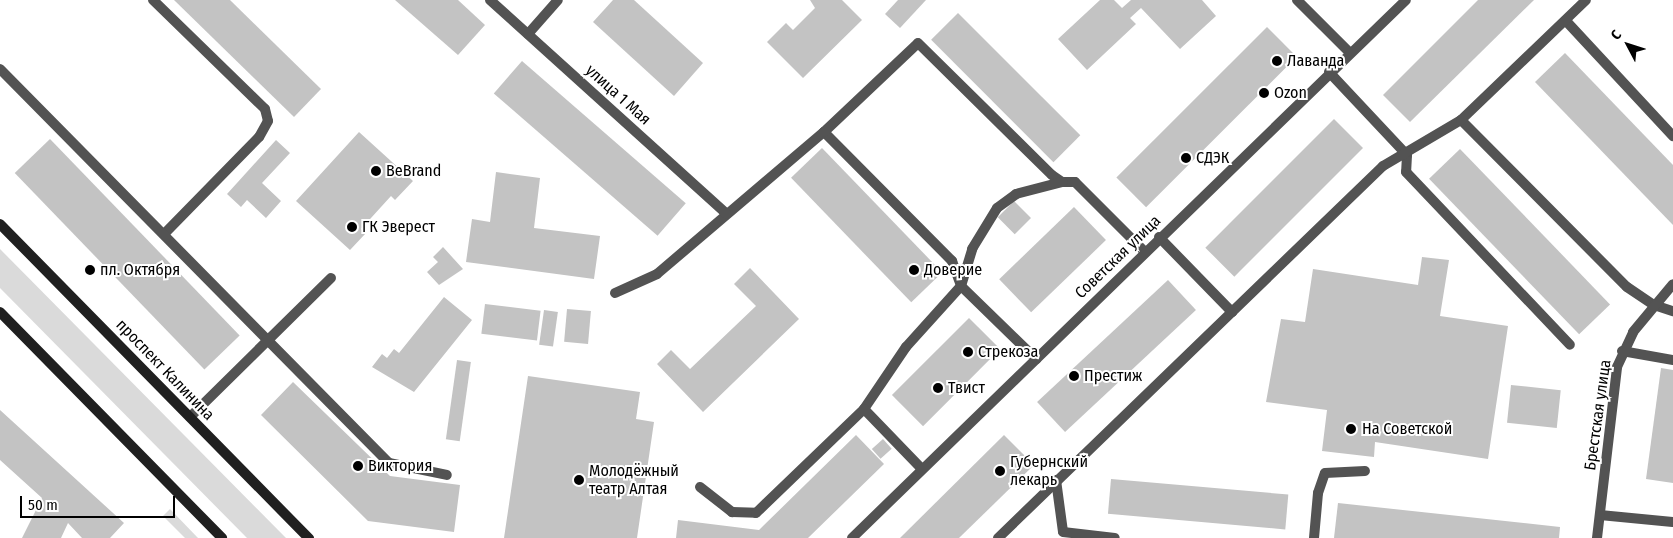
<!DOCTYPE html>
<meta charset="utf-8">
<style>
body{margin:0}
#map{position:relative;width:1673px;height:538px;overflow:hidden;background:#fff;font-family:"Fira Sans Condensed",sans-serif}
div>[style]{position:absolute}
.green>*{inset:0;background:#dadada}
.building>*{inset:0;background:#c3c3c3;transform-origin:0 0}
.lane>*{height:10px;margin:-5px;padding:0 5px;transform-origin:5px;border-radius:5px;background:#535353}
.street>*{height:10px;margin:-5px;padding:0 5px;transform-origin:5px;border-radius:5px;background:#535353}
.secondary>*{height:10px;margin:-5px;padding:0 5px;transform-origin:5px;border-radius:5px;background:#202020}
.dots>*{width:14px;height:14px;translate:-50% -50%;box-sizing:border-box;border:2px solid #fff;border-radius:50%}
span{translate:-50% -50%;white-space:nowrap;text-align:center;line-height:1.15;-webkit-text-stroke:4px #fff;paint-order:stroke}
.poi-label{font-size:16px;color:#000}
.left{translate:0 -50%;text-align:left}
.street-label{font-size:16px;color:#000}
.north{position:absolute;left:1603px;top:20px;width:50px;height:50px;-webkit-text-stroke:4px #fff;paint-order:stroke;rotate:310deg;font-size:14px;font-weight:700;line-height:20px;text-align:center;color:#000}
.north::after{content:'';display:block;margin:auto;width:18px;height:22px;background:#000;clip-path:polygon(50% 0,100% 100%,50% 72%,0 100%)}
.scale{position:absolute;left:20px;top:496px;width:155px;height:22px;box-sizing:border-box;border:2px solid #000;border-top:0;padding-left:6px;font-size:15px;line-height:18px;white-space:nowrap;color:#000;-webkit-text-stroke:4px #fff;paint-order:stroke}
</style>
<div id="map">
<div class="green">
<div style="clip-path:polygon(0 249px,286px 538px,247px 538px,0 288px)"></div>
<div style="clip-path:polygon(170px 509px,198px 538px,185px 538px,163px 516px)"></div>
</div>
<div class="building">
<div style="clip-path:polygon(174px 0,230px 0,321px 89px,294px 117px)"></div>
<div style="clip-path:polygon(395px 0,458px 0,485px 25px,458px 55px)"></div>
<div style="clip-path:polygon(613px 0,634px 0,703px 63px,674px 96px,593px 22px)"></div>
<div style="clip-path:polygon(810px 0,842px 0,862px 20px,803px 78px,767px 42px,786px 23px,793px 30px,815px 8px)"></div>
<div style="clip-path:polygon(898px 0,926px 0,900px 28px,885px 14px)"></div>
<div style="clip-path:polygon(1100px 0,1114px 0,1122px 8px,1131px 0,1202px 0,1216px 16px,1180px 49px,1141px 8px,1130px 18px,1136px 24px,1087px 70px,1058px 39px)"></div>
<div style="clip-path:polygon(1478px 0,1534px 0,1410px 122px,1383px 95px)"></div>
<div style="left:958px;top:13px;width:173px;height:38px;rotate:45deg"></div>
<div style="left:1267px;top:27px;width:42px;height:213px;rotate:45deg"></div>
<div style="clip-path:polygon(1565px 53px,1673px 165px,1673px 225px,1535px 82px)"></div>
<div style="left:522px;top:61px;width:217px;height:43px;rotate:41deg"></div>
<div style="left:1334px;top:119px;width:41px;height:182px;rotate:45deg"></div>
<div style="clip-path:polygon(359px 132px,413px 181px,395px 200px,391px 196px,361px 229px,366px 233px,350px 250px,296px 201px)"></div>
<div style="left:50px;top:139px;width:273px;height:49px;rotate:46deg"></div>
<div style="clip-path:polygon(276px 140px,290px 153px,262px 183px,281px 201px,266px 218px,247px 200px,241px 207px,227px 194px)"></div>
<div style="left:822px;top:148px;width:173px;height:43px;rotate:46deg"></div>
<div style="left:1460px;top:149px;width:216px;height:43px;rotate:46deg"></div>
<div style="clip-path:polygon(496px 172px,540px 178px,534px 228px,600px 236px,594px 279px,466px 262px,472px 219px,490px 222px)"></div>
<div style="left:1014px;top:201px;width:24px;height:23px;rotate:45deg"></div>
<div style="left:1074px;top:207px;width:46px;height:104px;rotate:46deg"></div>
<div style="clip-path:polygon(443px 247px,463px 269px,439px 285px,427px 272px,438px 262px,433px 257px)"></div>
<div style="clip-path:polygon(1422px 257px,1449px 260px,1440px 316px,1508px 326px,1488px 459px,1375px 442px,1374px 457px,1322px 451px,1327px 410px,1266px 402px,1281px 319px,1305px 322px,1313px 269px,1418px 285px)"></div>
<div style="clip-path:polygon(750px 268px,799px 319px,703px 412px,657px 364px,671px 350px,690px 369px,756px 306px,734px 284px)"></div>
<div style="left:1168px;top:280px;width:41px;height:179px;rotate:47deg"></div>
<div style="clip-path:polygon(444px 297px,472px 320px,414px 392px,372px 367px,382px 354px,387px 358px,394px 349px,399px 353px)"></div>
<div style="left:485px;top:304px;width:56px;height:30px;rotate:7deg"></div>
<div style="left:567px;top:309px;width:24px;height:33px;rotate:5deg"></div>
<div style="left:544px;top:310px;width:14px;height:35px;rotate:8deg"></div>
<div style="left:969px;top:318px;width:44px;height:109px;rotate:45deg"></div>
<div style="left:457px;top:360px;width:14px;height:80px;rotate:8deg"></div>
<div style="clip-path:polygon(1661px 368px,1673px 370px,1673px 483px,1646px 479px)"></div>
<div style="clip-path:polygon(528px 376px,640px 392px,636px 419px,654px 422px,637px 538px,504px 538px)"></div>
<div style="clip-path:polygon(293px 382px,390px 476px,460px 485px,454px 532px,368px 521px,261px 415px)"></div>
<div style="left:1511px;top:385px;width:50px;height:38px;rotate:6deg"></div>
<div style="clip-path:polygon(0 410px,124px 523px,110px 538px,82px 538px,68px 523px,61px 538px,22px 538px,42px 498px,0 460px)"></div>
<div style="clip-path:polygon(856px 435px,884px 464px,808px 538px,676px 538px,678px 520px,759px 530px)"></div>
<div style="clip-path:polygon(1004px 435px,1034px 465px,959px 538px,900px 538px)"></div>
<div style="left:883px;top:439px;width:13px;height:15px;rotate:48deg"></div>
<div style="left:1111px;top:479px;width:178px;height:35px;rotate:5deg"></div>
<div style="clip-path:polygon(1338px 503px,1560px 527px,1559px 538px,1334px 538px)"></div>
</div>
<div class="lane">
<div style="left:153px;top:0;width:156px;rotate:44.2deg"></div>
<div style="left:265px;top:109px;width:12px;rotate:76deg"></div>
<div style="left:268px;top:121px;width:18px;rotate:119deg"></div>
<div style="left:259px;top:137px;width:136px;rotate:134.4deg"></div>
<div style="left:1567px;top:22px;width:156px;rotate:47.1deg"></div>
<div style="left:528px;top:34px;width:45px;rotate:-48.6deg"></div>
<div style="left:0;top:69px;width:554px;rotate:45.37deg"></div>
<div style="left:389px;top:463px;width:59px;rotate:11.7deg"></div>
<div style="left:1329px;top:72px;width:114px;rotate:46.8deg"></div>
<div style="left:1407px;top:155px;width:17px;rotate:93deg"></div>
<div style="left:1406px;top:172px;width:238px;rotate:46.5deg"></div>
<div style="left:1461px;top:120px;width:235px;rotate:45.2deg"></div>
<div style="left:1627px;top:287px;width:32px;rotate:34deg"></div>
<div style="left:1654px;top:305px;width:20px;rotate:18deg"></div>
<div style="left:824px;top:132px;width:182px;rotate:45.2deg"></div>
<div style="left:952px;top:261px;width:27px;rotate:70deg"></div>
<div style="left:961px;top:286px;width:105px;rotate:44.2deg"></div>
<div style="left:1159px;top:237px;width:105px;rotate:45.8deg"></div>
<div style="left:615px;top:293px;width:46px;rotate:-24.3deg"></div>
<div style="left:657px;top:274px;width:219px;rotate:-40.4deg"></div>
<div style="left:824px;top:132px;width:129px;rotate:-43.4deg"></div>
<div style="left:918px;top:43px;width:188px;rotate:44.6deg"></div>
<div style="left:1052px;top:175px;width:12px;rotate:35deg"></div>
<div style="left:1062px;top:182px;width:13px"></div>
<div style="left:1075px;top:182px;width:99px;rotate:45deg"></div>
<div style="left:1622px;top:351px;width:52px;rotate:10deg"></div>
<div style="left:864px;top:409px;width:75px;rotate:-55.9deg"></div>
<div style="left:906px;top:347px;width:82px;rotate:-48deg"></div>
<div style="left:961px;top:286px;width:39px;rotate:-73deg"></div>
<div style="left:972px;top:249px;width:48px;rotate:-58.6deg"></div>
<div style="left:997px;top:208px;width:24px;rotate:-36deg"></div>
<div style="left:1016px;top:194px;width:48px;rotate:-14.6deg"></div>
<div style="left:190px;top:417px;width:198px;rotate:-44.6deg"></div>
<div style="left:1056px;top:480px;width:52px;rotate:82.3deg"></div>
<div style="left:1063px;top:532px;width:52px;rotate:6.6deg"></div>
<div style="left:700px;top:487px;width:41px;rotate:38deg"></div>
<div style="left:732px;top:512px;width:24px;rotate:2deg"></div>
<div style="left:756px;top:513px;width:150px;rotate:-43.9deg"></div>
<div style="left:864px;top:409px;width:83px;rotate:46deg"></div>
<div style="left:1600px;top:515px;width:73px;rotate:5.5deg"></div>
<div style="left:998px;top:538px;width:535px;rotate:-44.02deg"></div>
<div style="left:1383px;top:166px;width:91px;rotate:-30.5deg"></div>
<div style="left:1461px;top:120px;width:173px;rotate:-43.8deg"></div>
<div style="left:1314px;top:538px;width:45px;rotate:-84.9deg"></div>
<div style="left:1318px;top:493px;width:21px;rotate:-71deg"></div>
<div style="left:1325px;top:473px;width:40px;rotate:-2.9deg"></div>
</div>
<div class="street">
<div style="left:490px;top:0;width:318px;rotate:42.1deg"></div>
<div style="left:1297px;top:0;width:74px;rotate:45deg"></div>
<div style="left:852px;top:538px;width:772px;rotate:-44.16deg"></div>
<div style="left:1597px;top:538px;width:172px;rotate:-83.3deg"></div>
<div style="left:1617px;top:367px;width:38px;rotate:-65deg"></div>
<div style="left:1633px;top:332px;width:62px;rotate:-50.2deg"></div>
</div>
<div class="secondary">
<div style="left:0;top:224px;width:441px;rotate:45.5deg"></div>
<div style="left:0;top:312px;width:317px;rotate:45.5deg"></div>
</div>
<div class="dots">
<div style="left:1277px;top:61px;background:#000"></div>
<div style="left:1264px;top:93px;background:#000"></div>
<div style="left:1186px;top:158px;background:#000"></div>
<div style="left:376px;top:171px;background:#000"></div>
<div style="left:352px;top:227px;background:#000"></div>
<div style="left:90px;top:270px;background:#000"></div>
<div style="left:914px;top:270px;background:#000"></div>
<div style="left:968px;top:352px;background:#000"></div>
<div style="left:1074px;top:376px;background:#000"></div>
<div style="left:938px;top:388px;background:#000"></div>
<div style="left:1351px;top:429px;background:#000"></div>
<div style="left:358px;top:466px;background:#000"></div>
<div style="left:1000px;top:471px;background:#000"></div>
<div style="left:579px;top:480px;background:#000"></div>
</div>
<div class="poi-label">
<span class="left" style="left:1287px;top:61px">Лаванда</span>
<span class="left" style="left:1274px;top:93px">Ozon</span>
<span class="left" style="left:1196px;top:158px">СДЭК</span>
<span class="left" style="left:386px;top:171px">BeBrand</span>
<span class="left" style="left:362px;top:227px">ГК Эверест</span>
<span class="left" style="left:100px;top:270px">пл. Октября</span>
<span class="left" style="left:924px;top:270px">Доверие</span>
<span class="left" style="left:978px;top:352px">Стрекоза</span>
<span class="left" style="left:1084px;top:376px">Престиж</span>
<span class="left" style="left:948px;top:388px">Твист</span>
<span class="left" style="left:1362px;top:429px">На Советской</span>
<span class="left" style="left:1010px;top:471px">Губернский<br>лекарь</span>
<span class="left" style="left:368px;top:466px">Виктория</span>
<span class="left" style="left:589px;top:480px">Молодёжный<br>театр Алтая</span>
</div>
<div class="street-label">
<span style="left:618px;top:95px;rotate:42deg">улица 1 Мая</span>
<span style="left:1118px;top:257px;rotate:-44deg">Советская улица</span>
<span style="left:165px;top:370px;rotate:46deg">проспект Калинина</span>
<span style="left:1598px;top:415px;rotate:-82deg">Брестская улица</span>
</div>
<div class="north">С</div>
<div class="scale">50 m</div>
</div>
